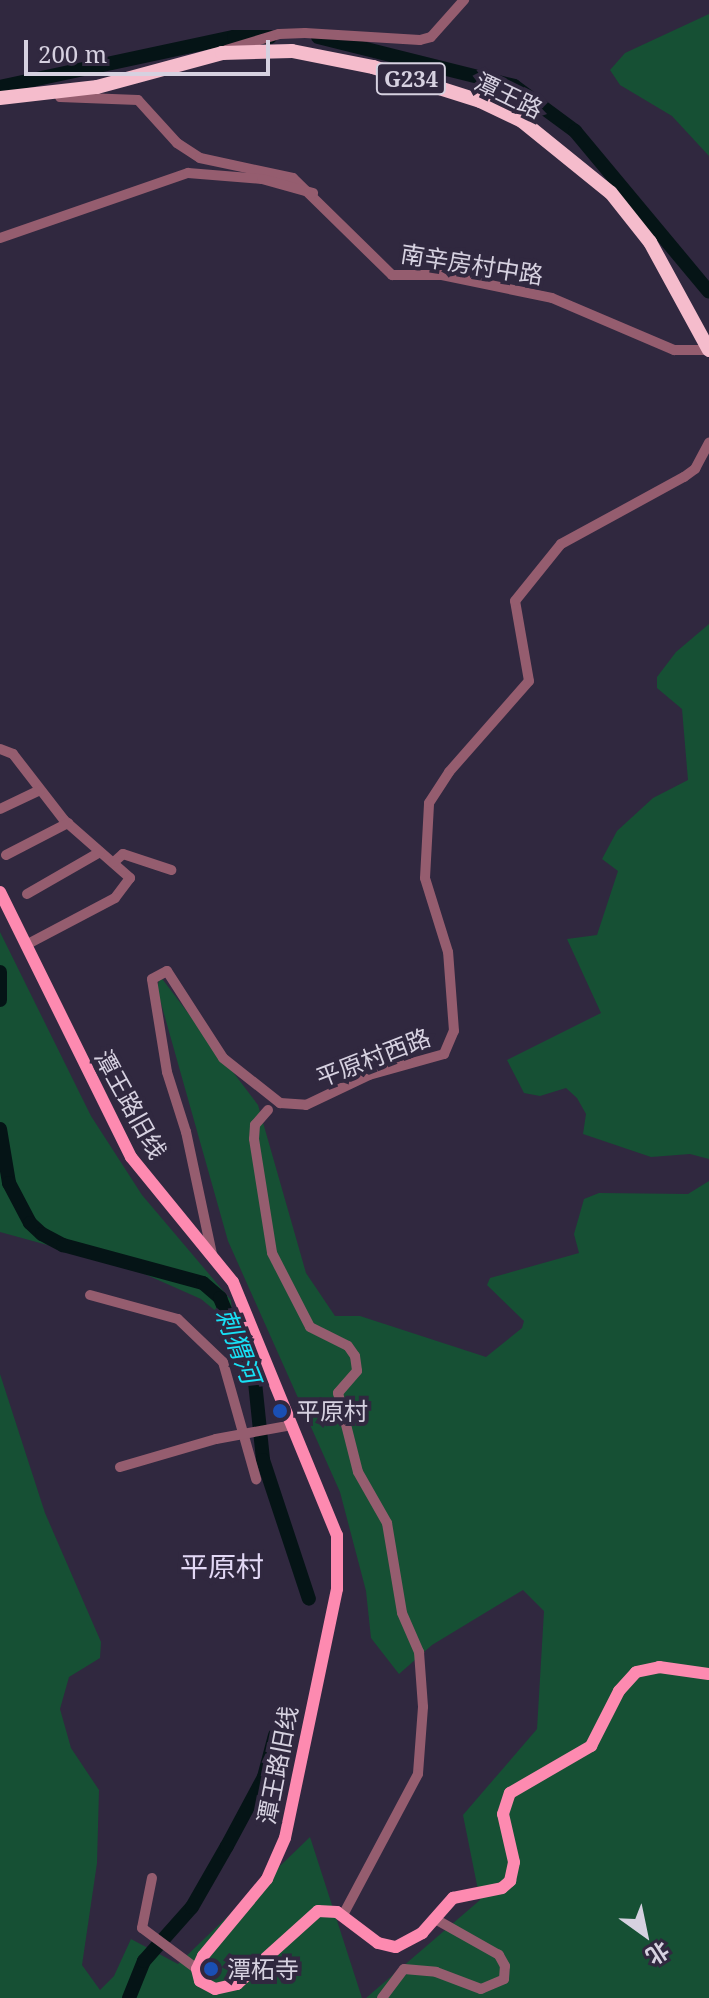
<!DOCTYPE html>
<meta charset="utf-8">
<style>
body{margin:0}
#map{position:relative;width:709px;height:1998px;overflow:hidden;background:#30283f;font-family:"Noto Serif","Noto Sans SC",serif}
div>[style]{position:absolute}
.green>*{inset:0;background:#165034}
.river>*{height:14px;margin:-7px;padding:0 7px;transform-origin:7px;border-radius:7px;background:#051416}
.minor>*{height:10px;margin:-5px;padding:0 5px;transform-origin:5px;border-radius:5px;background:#955d6f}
.major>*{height:12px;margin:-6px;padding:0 6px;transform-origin:6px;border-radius:6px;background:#fd8ab0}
.highway>*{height:14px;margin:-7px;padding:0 7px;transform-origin:7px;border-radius:7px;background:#f5bccc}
.dots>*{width:22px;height:22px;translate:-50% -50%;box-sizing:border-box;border:4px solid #30283f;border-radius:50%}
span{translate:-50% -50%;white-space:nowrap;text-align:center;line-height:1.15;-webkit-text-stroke:8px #30283f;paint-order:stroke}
.shield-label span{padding:2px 6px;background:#30283f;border:2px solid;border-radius:6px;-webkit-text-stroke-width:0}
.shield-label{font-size:22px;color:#d6d1e0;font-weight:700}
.street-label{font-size:24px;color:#d6d1e0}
.poi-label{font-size:24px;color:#d6d1e0}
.left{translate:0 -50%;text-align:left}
.water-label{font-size:26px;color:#18e0f5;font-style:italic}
.quarter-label{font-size:28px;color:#e2d8f5}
.north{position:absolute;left:605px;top:1894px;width:80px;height:80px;-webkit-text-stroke:6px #30283f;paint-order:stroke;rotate:147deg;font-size:22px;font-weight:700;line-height:32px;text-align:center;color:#d6d1e0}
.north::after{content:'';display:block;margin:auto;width:28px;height:36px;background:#d6d1e0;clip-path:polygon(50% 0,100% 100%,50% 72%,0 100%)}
.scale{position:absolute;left:24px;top:40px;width:246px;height:36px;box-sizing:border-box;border:4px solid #d6d1e0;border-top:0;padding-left:10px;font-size:24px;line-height:28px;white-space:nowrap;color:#d6d1e0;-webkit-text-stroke:6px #30283f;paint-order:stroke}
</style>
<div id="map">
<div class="green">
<div style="clip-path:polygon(709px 14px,709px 156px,672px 116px,620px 85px,610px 70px,625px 53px)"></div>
<div style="clip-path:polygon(709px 624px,709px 1159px,690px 1154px,651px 1157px,583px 1134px,586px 1114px,577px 1098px,566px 1088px,540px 1096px,524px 1093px,507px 1060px,601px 1013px,567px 939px,597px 935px,618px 871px,602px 859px,617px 831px,653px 798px,688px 780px,682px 709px,657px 688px,657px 677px,676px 652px)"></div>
<div style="clip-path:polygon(0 932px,91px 1116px,142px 1195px,231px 1300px,232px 1311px,223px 1317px,201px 1299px,131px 1268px,0 1232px)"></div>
<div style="clip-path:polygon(160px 976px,258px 1105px,306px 1273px,335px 1316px,360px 1316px,486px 1357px,522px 1328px,524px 1321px,487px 1285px,490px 1278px,579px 1253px,574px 1234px,584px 1199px,599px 1193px,688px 1194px,709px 1181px,709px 1998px,366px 1998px,480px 1900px,463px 1815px,537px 1729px,544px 1611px,523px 1590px,432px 1645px,399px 1674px,371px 1638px,366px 1591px,340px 1492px,228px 1241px,157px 989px)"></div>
<div style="clip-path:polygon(0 1374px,45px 1513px,101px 1642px,100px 1658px,69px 1677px,60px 1709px,71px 1748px,99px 1790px,97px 1863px,82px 1965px,100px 1990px,114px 1976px,131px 1939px,178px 1964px,310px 1837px,362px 1998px,0 1998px)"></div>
</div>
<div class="river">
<div style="left:318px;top:37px;width:202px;rotate:14deg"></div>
<div style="left:514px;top:86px;width:76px;rotate:36.4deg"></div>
<div style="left:575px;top:131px;width:209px;rotate:50.2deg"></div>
<div style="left:0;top:87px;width:239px;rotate:-12.1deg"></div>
<div style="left:234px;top:37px;width:36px"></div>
<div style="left:0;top:972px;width:28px;rotate:90deg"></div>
<div style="left:0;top:1129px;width:55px;rotate:80.5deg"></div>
<div style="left:9px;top:1183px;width:45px;rotate:62.3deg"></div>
<div style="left:30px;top:1223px;width:16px;rotate:43deg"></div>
<div style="left:42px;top:1234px;width:24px;rotate:28deg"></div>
<div style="left:63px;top:1245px;width:145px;rotate:15.2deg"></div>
<div style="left:203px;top:1283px;width:23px;rotate:41deg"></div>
<div style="left:220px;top:1298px;width:91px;rotate:67.4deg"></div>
<div style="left:255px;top:1382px;width:78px;rotate:84.1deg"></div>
<div style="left:263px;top:1460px;width:146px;rotate:71.7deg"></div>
<div style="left:129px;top:1998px;width:40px;rotate:-68deg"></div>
<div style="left:144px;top:1961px;width:72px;rotate:-48.4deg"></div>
<div style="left:192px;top:1907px;width:70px;rotate:-60.2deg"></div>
<div style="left:227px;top:1846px;width:78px;rotate:-61.8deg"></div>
<div style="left:264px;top:1777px;width:43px;rotate:-75.3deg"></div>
</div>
<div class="minor">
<div style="left:226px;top:50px;width:55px;rotate:-16.8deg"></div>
<div style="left:279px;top:34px;width:26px;rotate:-2deg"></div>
<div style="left:305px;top:33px;width:115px;rotate:3.5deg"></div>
<div style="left:420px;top:40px;width:11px;rotate:-15deg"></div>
<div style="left:431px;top:37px;width:50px;rotate:-48.3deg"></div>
<div style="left:60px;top:97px;width:78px;rotate:2.2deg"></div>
<div style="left:138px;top:100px;width:58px;rotate:47.8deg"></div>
<div style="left:177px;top:143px;width:27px;rotate:33deg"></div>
<div style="left:200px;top:158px;width:95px;rotate:12.1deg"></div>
<div style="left:293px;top:178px;width:139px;rotate:44.4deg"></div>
<div style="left:392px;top:275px;width:50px"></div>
<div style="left:442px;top:275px;width:112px;rotate:11.8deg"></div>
<div style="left:552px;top:298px;width:133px;rotate:23.1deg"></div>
<div style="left:674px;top:350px;width:35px"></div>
<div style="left:0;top:238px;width:199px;rotate:-19.1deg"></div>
<div style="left:188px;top:173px;width:74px;rotate:4.6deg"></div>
<div style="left:262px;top:179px;width:53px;rotate:15.4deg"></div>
<div style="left:0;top:749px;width:14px;rotate:21deg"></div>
<div style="left:13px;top:754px;width:83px;rotate:52.3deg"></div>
<div style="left:64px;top:820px;width:88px;rotate:41.3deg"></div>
<div style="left:130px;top:878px;width:25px;rotate:127deg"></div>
<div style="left:115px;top:898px;width:101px;rotate:152.2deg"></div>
<div style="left:0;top:809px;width:44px;rotate:-25.4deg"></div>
<div style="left:6px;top:855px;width:70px;rotate:-27.3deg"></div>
<div style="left:114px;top:862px;width:12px;rotate:-42deg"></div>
<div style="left:123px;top:854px;width:51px;rotate:18.4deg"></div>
<div style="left:27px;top:894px;width:84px;rotate:-29.9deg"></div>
<div style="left:268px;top:1110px;width:20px;rotate:131deg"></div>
<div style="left:255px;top:1125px;width:14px;rotate:94deg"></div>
<div style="left:254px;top:1139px;width:115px;rotate:81deg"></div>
<div style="left:272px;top:1253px;width:83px;rotate:62.8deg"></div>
<div style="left:310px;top:1327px;width:42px;rotate:26.6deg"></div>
<div style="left:348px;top:1346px;width:12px;rotate:55deg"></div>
<div style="left:355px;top:1356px;width:15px;rotate:82deg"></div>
<div style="left:357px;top:1371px;width:29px;rotate:131deg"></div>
<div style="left:338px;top:1393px;width:81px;rotate:75.8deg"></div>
<div style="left:358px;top:1472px;width:59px;rotate:60.4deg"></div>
<div style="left:387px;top:1523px;width:91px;rotate:80.5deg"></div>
<div style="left:402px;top:1613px;width:43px;rotate:66.4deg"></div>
<div style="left:419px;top:1652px;width:55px;rotate:85.8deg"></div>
<div style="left:423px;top:1707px;width:67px;rotate:94.3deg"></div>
<div style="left:418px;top:1774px;width:160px;rotate:118deg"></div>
<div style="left:212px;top:1254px;width:125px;rotate:-102deg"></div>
<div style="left:186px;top:1132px;width:63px;rotate:-107.6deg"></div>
<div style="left:167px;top:1072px;width:94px;rotate:-99.2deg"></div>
<div style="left:152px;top:979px;width:17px;rotate:-28deg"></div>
<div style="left:167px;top:971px;width:103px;rotate:57.2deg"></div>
<div style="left:223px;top:1058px;width:73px;rotate:38.3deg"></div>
<div style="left:280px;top:1103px;width:26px;rotate:4deg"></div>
<div style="left:306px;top:1105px;width:70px;rotate:-25.5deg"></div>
<div style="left:369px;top:1075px;width:78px;rotate:-15.6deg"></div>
<div style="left:444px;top:1054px;width:25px;rotate:-67deg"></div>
<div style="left:454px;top:1031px;width:79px;rotate:-94.3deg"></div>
<div style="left:448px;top:952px;width:77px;rotate:-107.3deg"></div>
<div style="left:425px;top:878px;width:75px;rotate:-86.9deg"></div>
<div style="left:429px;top:803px;width:37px;rotate:-57deg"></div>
<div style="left:449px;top:772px;width:121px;rotate:-48.7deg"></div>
<div style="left:529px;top:681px;width:81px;rotate:-99.9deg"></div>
<div style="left:515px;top:601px;width:73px;rotate:-51.1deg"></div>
<div style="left:561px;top:544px;width:140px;rotate:-28.6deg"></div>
<div style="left:684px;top:477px;width:14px;rotate:-36deg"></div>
<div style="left:695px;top:469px;width:30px;rotate:-62deg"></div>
<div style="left:90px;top:1295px;width:91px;rotate:15.3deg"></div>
<div style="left:178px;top:1319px;width:62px;rotate:43.7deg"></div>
<div style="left:223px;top:1362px;width:122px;rotate:74.2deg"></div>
<div style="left:120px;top:1467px;width:100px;rotate:-16.3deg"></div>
<div style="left:216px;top:1439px;width:77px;rotate:-10.4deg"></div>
<div style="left:152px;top:1878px;width:51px;rotate:101.3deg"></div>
<div style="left:142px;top:1928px;width:64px;rotate:36.7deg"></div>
<div style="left:382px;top:1998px;width:36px;rotate:-53deg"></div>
<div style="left:404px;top:1969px;width:32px;rotate:5deg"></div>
<div style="left:436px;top:1972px;width:48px;rotate:20.7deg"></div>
<div style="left:481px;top:1989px;width:25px;rotate:-23deg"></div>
<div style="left:504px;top:1979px;width:13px;rotate:-86deg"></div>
<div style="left:505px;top:1966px;width:13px;rotate:-119deg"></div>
<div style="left:499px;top:1955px;width:73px;rotate:-150.6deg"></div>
</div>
<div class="major">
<div style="left:0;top:892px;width:296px;rotate:63.7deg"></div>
<div style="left:131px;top:1157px;width:161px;rotate:50.8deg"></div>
<div style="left:233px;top:1282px;width:274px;rotate:67.7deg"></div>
<div style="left:337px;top:1535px;width:54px;rotate:90deg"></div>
<div style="left:337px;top:1589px;width:254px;rotate:101.8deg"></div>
<div style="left:285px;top:1838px;width:45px;rotate:113.7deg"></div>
<div style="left:267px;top:1879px;width:100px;rotate:129.7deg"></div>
<div style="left:203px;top:1956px;width:14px;rotate:115deg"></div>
<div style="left:197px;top:1969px;width:12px;rotate:76deg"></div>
<div style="left:200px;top:1981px;width:17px;rotate:28deg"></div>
<div style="left:215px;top:1989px;width:23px;rotate:-13deg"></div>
<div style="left:237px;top:1984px;width:109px;rotate:-42deg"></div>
<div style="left:318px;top:1911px;width:19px;rotate:3deg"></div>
<div style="left:337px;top:1912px;width:51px;rotate:37.1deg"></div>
<div style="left:378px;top:1943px;width:18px;rotate:13deg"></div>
<div style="left:396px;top:1947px;width:30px;rotate:-28deg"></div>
<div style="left:422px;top:1933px;width:47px;rotate:-48.5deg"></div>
<div style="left:453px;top:1898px;width:50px;rotate:-11.5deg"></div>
<div style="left:502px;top:1888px;width:11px;rotate:-41deg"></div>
<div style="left:510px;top:1881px;width:19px;rotate:-78deg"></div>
<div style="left:514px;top:1862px;width:49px;rotate:-102.9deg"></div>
<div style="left:503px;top:1814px;width:22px;rotate:-72deg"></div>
<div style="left:510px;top:1793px;width:94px;rotate:-30.1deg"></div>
<div style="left:591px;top:1746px;width:62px;rotate:-63deg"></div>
<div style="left:619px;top:1691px;width:25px;rotate:-48deg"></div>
<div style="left:636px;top:1672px;width:24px;rotate:-12deg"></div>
<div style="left:659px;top:1667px;width:50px;rotate:8deg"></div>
</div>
<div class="highway">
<div style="left:0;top:98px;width:98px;rotate:-6.5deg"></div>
<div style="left:97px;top:87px;width:130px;rotate:-15.2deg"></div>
<div style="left:222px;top:53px;width:70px;rotate:-1.6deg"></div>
<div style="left:292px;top:51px;width:83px;rotate:11.2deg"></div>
<div style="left:373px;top:67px;width:112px;rotate:17.6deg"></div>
<div style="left:480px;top:101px;width:47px;rotate:25.5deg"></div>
<div style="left:522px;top:121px;width:114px;rotate:39deg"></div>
<div style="left:611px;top:193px;width:63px;rotate:51.5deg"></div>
<div style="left:650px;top:242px;width:123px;rotate:61.4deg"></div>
</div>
<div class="dots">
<div style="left:280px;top:1411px;background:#1a4fb4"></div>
<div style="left:211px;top:1969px;background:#1a4fb4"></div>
</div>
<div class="shield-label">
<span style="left:411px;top:79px">G234</span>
</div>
<div class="street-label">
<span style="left:509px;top:95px;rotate:26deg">潭王路</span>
<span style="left:472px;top:264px;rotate:9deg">南辛房村中路</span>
<span style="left:373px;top:1057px;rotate:-21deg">平原村西路</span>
<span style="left:131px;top:1104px;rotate:61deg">潭王路旧线</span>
<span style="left:277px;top:1765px;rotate:-79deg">潭王路旧线</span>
</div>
<div class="poi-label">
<span class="left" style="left:296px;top:1411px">平原村</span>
<span class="left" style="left:227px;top:1969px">潭柘寺</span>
</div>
<div class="water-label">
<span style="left:238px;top:1346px;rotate:69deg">刺猬河</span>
</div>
<div class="quarter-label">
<span style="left:222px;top:1566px">平原村</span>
</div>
<div class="north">北</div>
<div class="scale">200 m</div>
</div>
